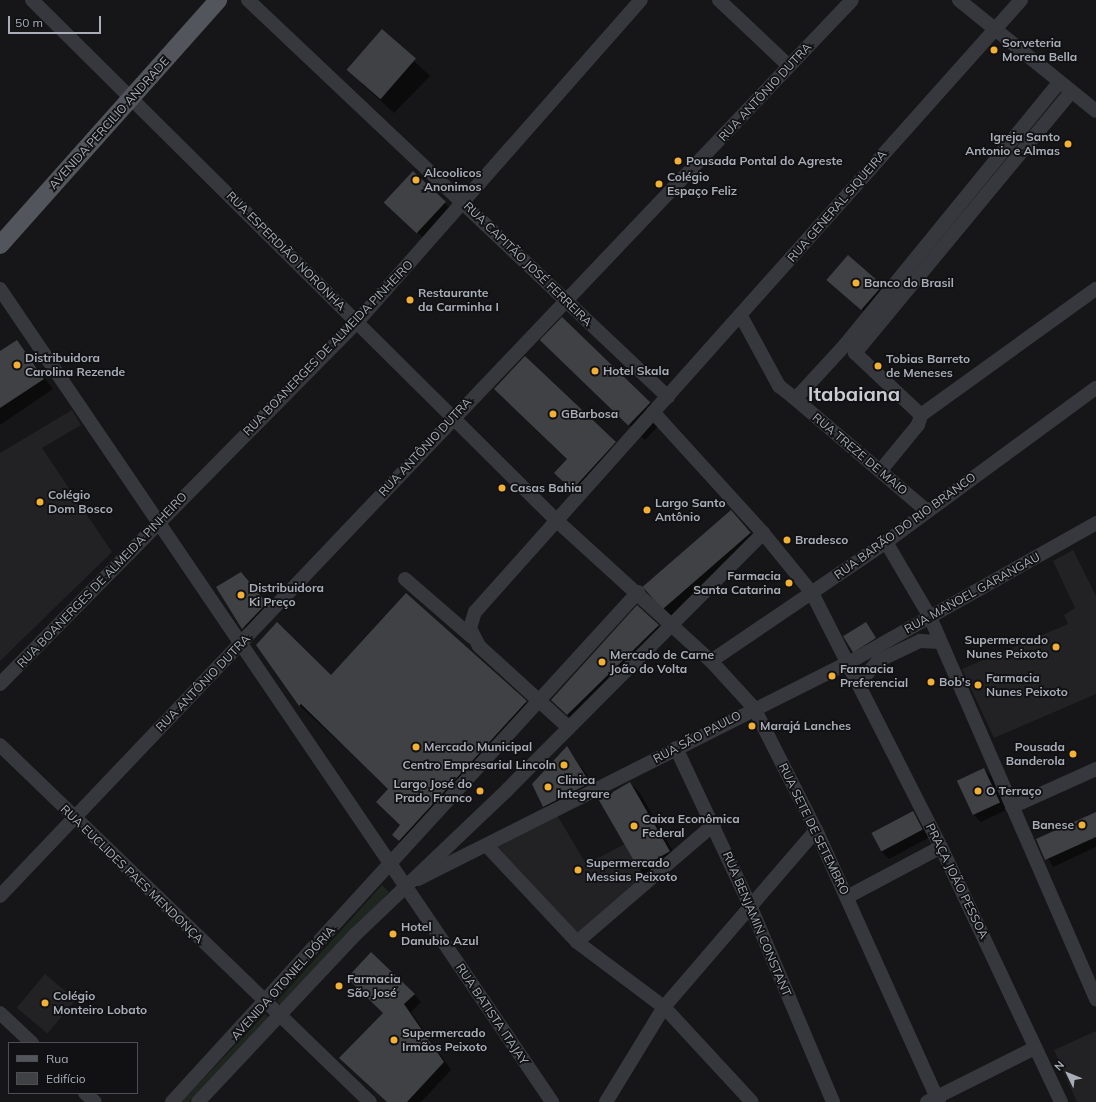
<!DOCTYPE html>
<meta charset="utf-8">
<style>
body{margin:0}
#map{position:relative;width:1096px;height:1102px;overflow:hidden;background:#161618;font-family:Mulish,sans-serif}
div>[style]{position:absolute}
.built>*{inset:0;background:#222225;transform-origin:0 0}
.green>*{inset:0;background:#1e261f}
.shadow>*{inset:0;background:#0007;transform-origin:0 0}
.building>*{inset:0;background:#404145;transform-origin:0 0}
.minor>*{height:14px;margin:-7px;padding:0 7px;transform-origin:7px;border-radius:7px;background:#37383d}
.major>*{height:18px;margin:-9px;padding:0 9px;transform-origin:9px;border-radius:9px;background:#53555c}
.dots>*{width:11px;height:11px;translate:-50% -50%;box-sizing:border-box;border:2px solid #111113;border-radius:50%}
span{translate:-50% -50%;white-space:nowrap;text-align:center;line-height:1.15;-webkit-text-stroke:3.5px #111113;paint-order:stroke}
.poi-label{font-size:12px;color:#a8adb8;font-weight:700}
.left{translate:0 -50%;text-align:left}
.right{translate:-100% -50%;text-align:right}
.street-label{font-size:12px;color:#a8adb8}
.town-label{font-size:20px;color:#c9ccd4;font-weight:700}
.legend{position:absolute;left:8px;top:1042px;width:130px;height:52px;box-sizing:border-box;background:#111113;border:1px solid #4d4f55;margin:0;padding:5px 7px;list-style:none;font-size:12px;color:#a8adb8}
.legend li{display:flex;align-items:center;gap:8px;height:20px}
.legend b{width:20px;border:1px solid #4d4f55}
.north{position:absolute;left:1048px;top:1054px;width:40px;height:40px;-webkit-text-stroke:3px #111113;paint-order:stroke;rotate:313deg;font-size:11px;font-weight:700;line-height:16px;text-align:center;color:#a8adb8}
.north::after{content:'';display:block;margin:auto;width:14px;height:18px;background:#a8adb8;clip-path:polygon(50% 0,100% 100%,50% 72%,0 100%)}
.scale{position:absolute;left:8px;top:16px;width:93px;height:18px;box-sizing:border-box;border:2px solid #a8adb8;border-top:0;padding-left:5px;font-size:12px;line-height:14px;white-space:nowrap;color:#a8adb8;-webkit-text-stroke:3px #111113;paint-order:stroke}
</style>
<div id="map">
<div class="built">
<div style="clip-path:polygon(72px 410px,81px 425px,42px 448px,112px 552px,0 661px,0 453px)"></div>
<div style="clip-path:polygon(1073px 550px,1096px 596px,1096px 694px,994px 738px,962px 669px,1068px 624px,1064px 615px,1075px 608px,1053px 561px)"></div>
<div style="clip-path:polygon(557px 815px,586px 864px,625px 844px,644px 877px,576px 936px,494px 848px)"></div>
<div style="left:45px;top:974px;width:40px;height:44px;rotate:40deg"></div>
<div style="clip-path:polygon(1096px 1031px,1096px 1102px,1077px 1102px,1054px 1050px)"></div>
</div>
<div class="green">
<div style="clip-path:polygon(382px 885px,389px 892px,281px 1005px,277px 1001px)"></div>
<div style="clip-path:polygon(265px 1014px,270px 1019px,189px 1102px,181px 1102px)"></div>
</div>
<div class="shadow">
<div style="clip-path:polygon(382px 31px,430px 76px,394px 113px,362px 84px)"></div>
<div style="clip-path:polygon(413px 172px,453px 211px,426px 240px,393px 210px)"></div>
<div style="clip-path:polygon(882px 286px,890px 293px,871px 317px,836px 288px)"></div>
<div style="clip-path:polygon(17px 341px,53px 389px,0 425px,0 352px)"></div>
<div style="clip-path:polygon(557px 355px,650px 403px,666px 418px,645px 440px)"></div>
<div style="clip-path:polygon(615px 442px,622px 450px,580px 497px,562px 480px)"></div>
<div style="left:741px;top:522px;width:30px;height:115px;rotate:48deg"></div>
<div style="clip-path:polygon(248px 581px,274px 611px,251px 636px,218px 587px)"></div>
<div style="left:866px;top:624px;width:24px;height:24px;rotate:54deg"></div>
<div style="clip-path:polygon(658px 626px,668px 636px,578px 725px,562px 710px)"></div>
<div style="clip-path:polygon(257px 645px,331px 677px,526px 702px,536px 712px,403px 845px,393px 835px,401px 825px,390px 789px,300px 706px)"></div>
<div style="clip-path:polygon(567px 747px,600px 793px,554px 816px,544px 806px)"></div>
<div style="clip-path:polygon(984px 769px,991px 776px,1006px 810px,981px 822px,973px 814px)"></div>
<div style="clip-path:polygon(630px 783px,640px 793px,679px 862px,653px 884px,643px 874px,599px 799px)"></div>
<div style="clip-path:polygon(913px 812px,930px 837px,889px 859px,881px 851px)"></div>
<div style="clip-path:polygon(1096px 813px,1096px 847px,1053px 867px,1037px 839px)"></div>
<div style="clip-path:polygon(414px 994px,421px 1002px,411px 1012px,451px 1070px,421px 1102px,387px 1102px,385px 1013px)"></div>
</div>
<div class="building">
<div style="left:382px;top:29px;width:45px;height:54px;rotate:41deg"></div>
<div style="left:413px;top:171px;width:45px;height:43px;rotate:43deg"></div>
<div style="left:848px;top:255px;width:46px;height:33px;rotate:41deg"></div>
<div style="left:562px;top:317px;width:123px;height:32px;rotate:44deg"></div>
<div style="clip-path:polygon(17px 340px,44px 379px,0 408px,0 351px)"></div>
<div style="clip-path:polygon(525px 356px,616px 442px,572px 490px,554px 473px,567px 459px,494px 389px)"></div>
<div style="left:731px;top:510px;width:30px;height:117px;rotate:49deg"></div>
<div style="clip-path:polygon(241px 572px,267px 603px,242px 629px,216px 587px)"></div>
<div style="clip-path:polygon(406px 593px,527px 701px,399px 841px,392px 835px,400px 825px,376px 802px,388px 789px,301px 704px,299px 706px,256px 645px,277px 622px,331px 675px)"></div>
<div style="clip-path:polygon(637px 605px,659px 625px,567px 715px,551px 700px)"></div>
<div style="left:866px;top:622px;width:19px;height:27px;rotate:58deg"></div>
<div style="clip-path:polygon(567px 746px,590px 783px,543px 807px,532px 784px)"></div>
<div style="left:984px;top:768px;width:38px;height:30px;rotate:65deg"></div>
<div style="left:630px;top:782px;width:80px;height:36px;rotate:60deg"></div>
<div style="left:913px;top:811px;width:21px;height:47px;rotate:62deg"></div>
<div style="clip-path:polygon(1096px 812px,1096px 837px,1045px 860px,1036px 839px)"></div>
<div style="clip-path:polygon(371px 952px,415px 994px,404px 1004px,444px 1062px,407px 1102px,387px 1102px,339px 1058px,383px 1013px,347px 978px)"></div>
</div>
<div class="minor">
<div style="left:32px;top:0;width:738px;rotate:44.78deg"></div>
<div style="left:556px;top:520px;width:210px;rotate:42.3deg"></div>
<div style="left:711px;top:661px;width:64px;rotate:47.5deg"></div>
<div style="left:754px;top:708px;width:137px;rotate:63.1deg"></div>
<div style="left:816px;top:830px;width:299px;rotate:65.7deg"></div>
<div style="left:248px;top:0;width:578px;rotate:43.39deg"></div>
<div style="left:719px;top:0;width:96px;rotate:43.3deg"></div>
<div style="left:959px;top:0;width:176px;rotate:39deg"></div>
<div style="left:1071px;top:92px;width:339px;rotate:129.6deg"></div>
<div style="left:855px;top:353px;width:91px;rotate:43.2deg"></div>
<div style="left:921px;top:415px;width:216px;rotate:-35.8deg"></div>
<div style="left:0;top:289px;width:983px;rotate:55.82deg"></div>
<div style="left:741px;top:316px;width:80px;rotate:61.5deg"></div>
<div style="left:779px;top:386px;width:18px;rotate:38deg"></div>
<div style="left:793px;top:397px;width:6px;rotate:-18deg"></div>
<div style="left:799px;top:395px;width:68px;rotate:-47.4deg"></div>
<div style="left:845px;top:345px;width:338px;rotate:-50.8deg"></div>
<div style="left:793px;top:397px;width:175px;rotate:40.4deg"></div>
<div style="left:653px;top:412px;width:164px;rotate:47.7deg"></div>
<div style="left:763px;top:533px;width:77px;rotate:50.8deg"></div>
<div style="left:812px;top:593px;width:285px;rotate:63.1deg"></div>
<div style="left:941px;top:847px;width:282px;rotate:64.8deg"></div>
<div style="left:881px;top:470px;width:58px;rotate:-50.6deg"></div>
<div style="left:918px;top:425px;width:10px;rotate:-73deg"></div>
<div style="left:886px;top:542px;width:87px;rotate:59.6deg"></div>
<div style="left:930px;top:617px;width:417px;rotate:66.5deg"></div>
<div style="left:405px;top:579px;width:89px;rotate:40.9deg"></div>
<div style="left:711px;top:661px;width:212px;rotate:-34.2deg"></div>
<div style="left:886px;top:542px;width:260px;rotate:-36.3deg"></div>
<div style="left:859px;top:683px;width:29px;rotate:-49deg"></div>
<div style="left:878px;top:661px;width:47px;rotate:-25.5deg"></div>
<div style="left:920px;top:641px;width:20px;rotate:3deg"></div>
<div style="left:0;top:684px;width:508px;rotate:-45.4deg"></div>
<div style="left:357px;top:322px;width:429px;rotate:-48.6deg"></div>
<div style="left:569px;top:728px;width:122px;rotate:-137.7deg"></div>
<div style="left:479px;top:646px;width:20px;rotate:-117deg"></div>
<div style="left:470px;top:628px;width:17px;rotate:-73deg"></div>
<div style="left:475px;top:612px;width:820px;rotate:-48.26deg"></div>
<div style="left:0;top:745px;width:514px;rotate:43.98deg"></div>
<div style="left:676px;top:748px;width:171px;rotate:64.8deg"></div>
<div style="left:749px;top:903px;width:216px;rotate:67.1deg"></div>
<div style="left:1012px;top:807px;width:92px;rotate:-24.3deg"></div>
<div style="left:487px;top:846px;width:132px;rotate:46.8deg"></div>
<div style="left:577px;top:942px;width:109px;rotate:36.8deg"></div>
<div style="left:664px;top:1007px;width:129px;rotate:47.2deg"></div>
<div style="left:418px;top:879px;width:481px;rotate:-26.7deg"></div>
<div style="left:848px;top:663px;width:285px;rotate:-29.4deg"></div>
<div style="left:0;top:896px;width:1236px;rotate:-46.44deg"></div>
<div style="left:847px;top:897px;width:106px;rotate:-28deg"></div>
<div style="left:577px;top:942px;width:181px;rotate:-40.7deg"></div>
<div style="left:0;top:1013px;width:44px;rotate:43.2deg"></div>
<div style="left:85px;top:1093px;width:13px;rotate:42deg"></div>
<div style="left:172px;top:1102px;width:691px;rotate:-47.58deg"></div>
<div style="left:198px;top:1102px;width:231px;rotate:-46.8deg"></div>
<div style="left:356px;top:934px;width:209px;rotate:-43.6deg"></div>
<div style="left:507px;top:790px;width:363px;rotate:-45.1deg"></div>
<div style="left:606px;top:1102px;width:111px;rotate:-58.6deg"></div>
<div style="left:664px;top:1007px;width:233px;rotate:-49.3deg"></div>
<div style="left:927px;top:1102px;width:121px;rotate:-26.6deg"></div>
</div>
<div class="major">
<div style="left:0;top:245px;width:328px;rotate:-48.3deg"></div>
</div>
<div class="dots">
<div style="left:994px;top:50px;background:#f2b134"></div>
<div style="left:1068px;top:144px;background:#f2b134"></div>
<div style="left:678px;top:161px;background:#f2b134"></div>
<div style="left:416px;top:180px;background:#f2b134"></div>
<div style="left:659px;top:184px;background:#f2b134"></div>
<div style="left:856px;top:283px;background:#f2b134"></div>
<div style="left:410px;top:300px;background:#f2b134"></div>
<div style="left:17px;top:365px;background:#f2b134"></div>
<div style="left:878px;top:366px;background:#f2b134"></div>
<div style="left:595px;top:371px;background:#f2b134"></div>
<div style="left:553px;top:414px;background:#f2b134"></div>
<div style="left:502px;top:488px;background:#f2b134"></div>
<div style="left:40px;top:502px;background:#f2b134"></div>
<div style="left:647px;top:510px;background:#f2b134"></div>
<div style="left:787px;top:540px;background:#f2b134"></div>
<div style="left:789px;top:583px;background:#f2b134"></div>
<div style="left:241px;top:595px;background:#f2b134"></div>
<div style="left:1056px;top:647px;background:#f2b134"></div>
<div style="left:602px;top:662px;background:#f2b134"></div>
<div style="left:832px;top:676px;background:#f2b134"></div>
<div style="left:931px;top:682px;background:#f2b134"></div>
<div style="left:978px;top:685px;background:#f2b134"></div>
<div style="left:752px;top:726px;background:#f2b134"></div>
<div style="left:416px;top:747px;background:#f2b134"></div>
<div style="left:1073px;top:754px;background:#f2b134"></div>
<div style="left:564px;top:765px;background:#f2b134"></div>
<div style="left:548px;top:787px;background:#f2b134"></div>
<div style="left:480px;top:791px;background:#f2b134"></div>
<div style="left:978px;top:791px;background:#f2b134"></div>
<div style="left:1082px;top:825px;background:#f2b134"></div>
<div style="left:634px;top:826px;background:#f2b134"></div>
<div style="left:578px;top:870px;background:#f2b134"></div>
<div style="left:393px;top:934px;background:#f2b134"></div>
<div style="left:339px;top:986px;background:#f2b134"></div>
<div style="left:45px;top:1003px;background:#f2b134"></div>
<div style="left:394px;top:1040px;background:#f2b134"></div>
</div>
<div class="poi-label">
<span class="left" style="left:1002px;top:50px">Sorveteria<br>Morena Bella</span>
<span class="right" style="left:1060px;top:144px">Igreja Santo<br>Antonio e Almas</span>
<span class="left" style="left:686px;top:161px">Pousada Pontal do Agreste</span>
<span class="left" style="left:424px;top:180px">Alcoolicos<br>Anonimos</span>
<span class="left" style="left:667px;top:184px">Colégio<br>Espaço Feliz</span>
<span class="left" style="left:864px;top:283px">Banco do Brasil</span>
<span class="left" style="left:418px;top:300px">Restaurante<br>da Carminha I</span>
<span class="left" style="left:25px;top:365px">Distribuidora<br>Carolina Rezende</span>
<span class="left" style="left:886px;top:366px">Tobias Barreto<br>de Meneses</span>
<span class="left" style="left:603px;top:371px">Hotel Skala</span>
<span class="left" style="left:561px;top:414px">GBarbosa</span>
<span class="left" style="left:510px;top:488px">Casas Bahia</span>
<span class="left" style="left:48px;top:502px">Colégio<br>Dom Bosco</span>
<span class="left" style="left:655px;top:510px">Largo Santo<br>Antônio</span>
<span class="left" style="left:795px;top:540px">Bradesco</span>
<span class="right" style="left:781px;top:583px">Farmacia<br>Santa Catarina</span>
<span class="left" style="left:249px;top:595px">Distribuidora<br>Ki Preço</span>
<span class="right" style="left:1048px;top:647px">Supermercado<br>Nunes Peixoto</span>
<span class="left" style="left:610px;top:662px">Mercado de Carne<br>João do Volta</span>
<span class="left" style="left:840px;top:676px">Farmacia<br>Preferencial</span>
<span class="left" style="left:986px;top:685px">Farmacia<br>Nunes Peixoto</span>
<span class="left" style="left:939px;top:682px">Bob's</span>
<span class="left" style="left:760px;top:726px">Marajá Lanches</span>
<span class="left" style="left:424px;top:747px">Mercado Municipal</span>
<span class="right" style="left:1065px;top:754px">Pousada<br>Banderola</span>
<span class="right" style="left:556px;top:765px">Centro Empresarial Lincoln</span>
<span class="left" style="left:557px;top:787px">Clinica<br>Integrare</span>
<span class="right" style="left:472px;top:791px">Largo José do<br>Prado Franco</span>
<span class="left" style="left:986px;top:791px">O Terraço</span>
<span class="left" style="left:642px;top:826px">Caixa Econômica<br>Federal</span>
<span class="right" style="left:1074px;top:825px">Banese</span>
<span class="left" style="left:586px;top:870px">Supermercado<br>Messias Peixoto</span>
<span class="left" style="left:401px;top:934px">Hotel<br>Danubio Azul</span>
<span class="left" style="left:347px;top:986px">Farmacia<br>São José</span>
<span class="left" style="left:53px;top:1003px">Colégio<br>Monteiro Lobato</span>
<span class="left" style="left:402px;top:1040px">Supermercado<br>Irmãos Peixoto</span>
</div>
<div class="street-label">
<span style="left:765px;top:92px;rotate:-47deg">RUA ANTÔNIO DUTRA</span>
<span style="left:109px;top:123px;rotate:-48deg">AVENIDA PERCILIO ANDRADE</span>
<span style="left:837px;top:206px;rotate:-49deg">RUA GENERAL SIQUEIRA</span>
<span style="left:286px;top:251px;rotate:45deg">RUA ESPERDIÃO NORONHA</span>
<span style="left:528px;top:264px;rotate:44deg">RUA CAPITÃO JOSÉ FERREIRA</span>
<span style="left:328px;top:348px;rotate:-46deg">RUA BOANERGES DE ALMEIDA PINHEIRO</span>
<span style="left:425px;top:447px;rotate:-47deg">RUA ANTÔNIO DUTRA</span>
<span style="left:860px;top:454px;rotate:40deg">RUA TREZE DE MAIO</span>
<span style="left:905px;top:526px;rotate:-36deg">RUA BARÃO DO RIO BRANCO</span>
<span style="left:102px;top:580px;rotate:-46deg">RUA BOANERGES DE ALMEIDA PINHEIRO</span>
<span style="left:972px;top:593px;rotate:-29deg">RUA MANOEL GARANGAU</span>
<span style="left:203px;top:683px;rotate:-46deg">RUA ANTÔNIO DUTRA</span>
<span style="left:697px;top:737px;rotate:-28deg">RUA SÃO PAULO</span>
<span style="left:814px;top:829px;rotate:64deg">RUA SETE DE SETEMBRO</span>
<span style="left:132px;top:874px;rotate:44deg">RUA EUCLIDES PAES MENDONÇA</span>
<span style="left:957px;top:881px;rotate:64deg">PRAÇA JOÃO PESSOA</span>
<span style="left:757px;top:924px;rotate:67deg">RUA BENJAMIN CONSTANT</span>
<span style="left:283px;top:983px;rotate:-48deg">AVENIDA OTONIEL DÓRIA</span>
<span style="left:492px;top:1014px;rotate:56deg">RUA BATISTA ITAJAY</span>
</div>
<div class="town-label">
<span style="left:854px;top:393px">Itabaiana</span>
</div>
<ul class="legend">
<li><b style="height:5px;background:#53555c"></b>Rua</li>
<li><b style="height:11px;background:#404145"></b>Edifício</li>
</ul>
<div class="north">N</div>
<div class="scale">50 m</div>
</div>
